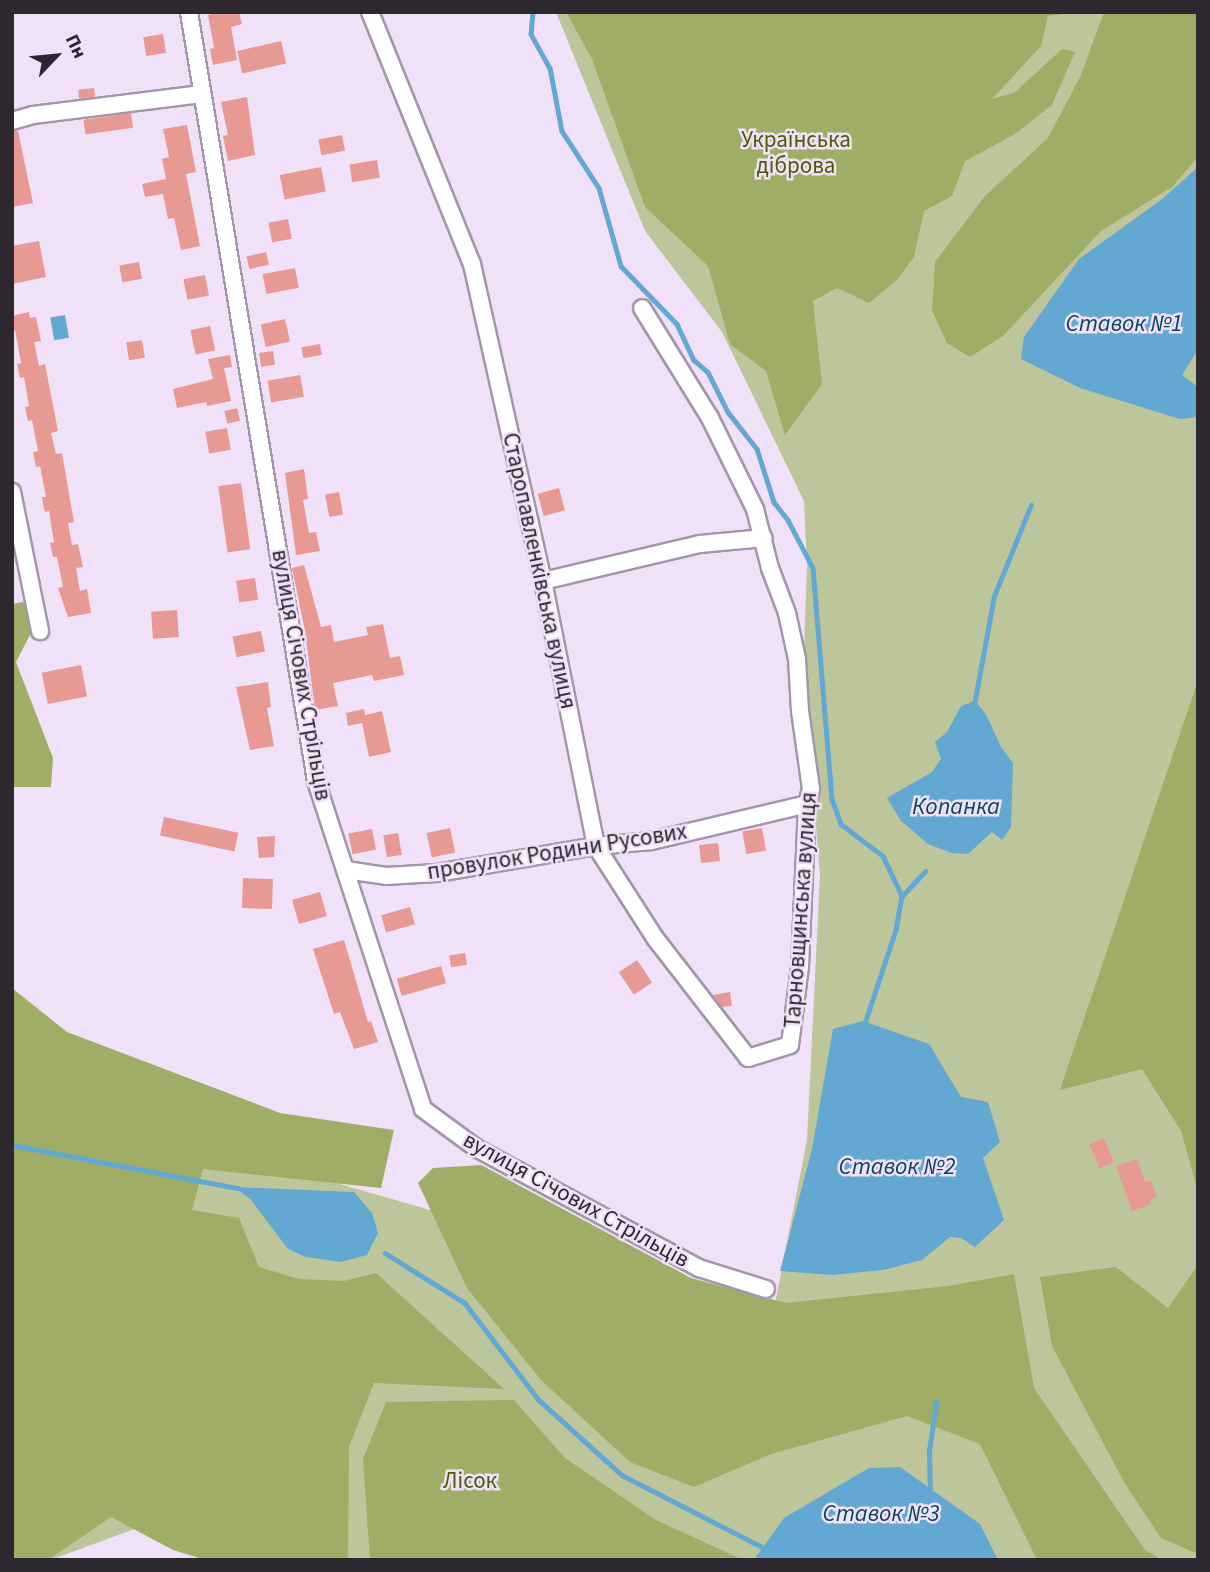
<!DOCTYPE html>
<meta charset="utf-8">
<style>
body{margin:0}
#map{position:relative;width:1210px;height:1572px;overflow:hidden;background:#f0e1f8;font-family:"Source Sans 3",sans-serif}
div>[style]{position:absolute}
.green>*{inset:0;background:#bdc59b}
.forest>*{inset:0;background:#a0ad66}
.water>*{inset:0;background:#63a8d3;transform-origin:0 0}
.stream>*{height:4.5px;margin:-2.25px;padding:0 2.25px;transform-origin:2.25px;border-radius:2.25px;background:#63a8d3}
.building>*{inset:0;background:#e79993;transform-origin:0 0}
.roads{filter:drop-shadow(2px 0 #a395aa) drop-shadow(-2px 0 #a395aa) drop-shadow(0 2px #a395aa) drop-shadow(0 -2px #a395aa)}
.street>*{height:16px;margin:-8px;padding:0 8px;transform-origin:8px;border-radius:8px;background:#fff}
span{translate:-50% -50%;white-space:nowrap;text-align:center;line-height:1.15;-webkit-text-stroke:5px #f0e1f8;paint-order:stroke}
.park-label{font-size:23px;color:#505a06}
.street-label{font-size:23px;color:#2d272f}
.water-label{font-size:24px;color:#0b4461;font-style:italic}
.frame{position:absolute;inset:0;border:14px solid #2d272f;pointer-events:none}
.north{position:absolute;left:21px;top:21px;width:70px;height:70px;-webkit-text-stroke:5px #f0e1f8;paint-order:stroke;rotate:64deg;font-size:19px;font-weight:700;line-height:28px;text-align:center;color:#2d272f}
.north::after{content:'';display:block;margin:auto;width:24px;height:32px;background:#2d272f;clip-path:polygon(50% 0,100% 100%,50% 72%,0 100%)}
</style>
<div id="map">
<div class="green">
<div style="clip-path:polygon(556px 12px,1198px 12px,1198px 1560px,232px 1560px,195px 1507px,50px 1560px,12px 1560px,41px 1098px,774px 1309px,807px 1140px,820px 875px,803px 674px,807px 565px,804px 501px,722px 332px,645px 231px)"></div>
</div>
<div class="forest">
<div style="clip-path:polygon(566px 12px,1079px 12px,1048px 16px,1041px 46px,992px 99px,1014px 93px,1062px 49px,1075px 52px,1052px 105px,1015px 134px,965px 161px,952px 196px,924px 211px,914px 257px,896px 281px,869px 303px,837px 288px,813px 301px,822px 384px,785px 435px,766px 371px,730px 344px,708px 266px,645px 207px,592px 59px)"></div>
<div style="clip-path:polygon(1104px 12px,1198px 12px,1198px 157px,1172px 187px,1101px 231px,1003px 336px,970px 357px,947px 343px,932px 311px,935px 262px,985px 196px,1048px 138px,1081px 75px)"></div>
<div style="clip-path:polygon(23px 602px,40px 631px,31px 633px,16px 662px,53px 758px,51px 787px,12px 787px,12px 604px)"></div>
<div style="clip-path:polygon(1198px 680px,1198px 1191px,1181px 1131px,1142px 1069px,1060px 1090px)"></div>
<div style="clip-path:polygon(12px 988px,67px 1032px,280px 1113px,394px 1130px,381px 1188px,203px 1169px,192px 1210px,239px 1218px,259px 1267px,299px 1279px,344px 1281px,376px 1273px,504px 1389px,374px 1383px,349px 1447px,348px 1560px,206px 1560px,173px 1550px,111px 1517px,48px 1560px,12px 1560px)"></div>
<div style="clip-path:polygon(481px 1165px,691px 1278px,786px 1303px,948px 1286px,1014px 1274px,1034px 1388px,1145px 1550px,1162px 1560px,1037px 1560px,980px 1444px,907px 1416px,771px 1454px,694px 1487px,630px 1462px,541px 1380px,467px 1288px,418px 1183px,433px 1168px)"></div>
<div style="clip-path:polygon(1198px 1265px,1198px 1554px,1161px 1538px,1125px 1484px,1052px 1346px,1040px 1277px,1116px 1267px,1168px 1308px)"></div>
<div style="clip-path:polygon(514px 1400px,565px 1458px,656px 1520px,743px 1560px,370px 1560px,363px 1459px,386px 1402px)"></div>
</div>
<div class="water">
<div style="clip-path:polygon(1198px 167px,1198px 350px,1182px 375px,1198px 387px,1198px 417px,1180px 419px,1080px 388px,1021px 359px,1024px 337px,1079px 259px,1161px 200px)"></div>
<div style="left:65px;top:315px;width:23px;height:15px;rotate:80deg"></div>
<div style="clip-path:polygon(975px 701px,986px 714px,1001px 747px,1013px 763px,1011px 827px,1002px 840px,992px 832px,968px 854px,952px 853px,928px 844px,901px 821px,887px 798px,932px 772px,941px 759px,935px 742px,947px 732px,961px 706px)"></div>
<div style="clip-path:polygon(863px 1021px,929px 1044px,961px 1097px,988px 1102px,1000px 1142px,983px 1158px,1004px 1220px,975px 1247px,961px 1238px,950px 1237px,922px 1260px,883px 1270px,832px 1275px,780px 1271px,812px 1149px,833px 1029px)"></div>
<div style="clip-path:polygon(235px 1187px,354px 1192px,372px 1213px,378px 1233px,367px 1255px,341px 1262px,306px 1257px,288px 1249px,251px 1200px)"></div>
<div style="clip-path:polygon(900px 1467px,980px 1524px,998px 1560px,754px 1560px,784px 1518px,869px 1468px)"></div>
</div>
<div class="stream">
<div style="left:533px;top:12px;width:22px;rotate:95deg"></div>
<div style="left:531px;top:34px;width:39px;rotate:61deg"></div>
<div style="left:550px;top:68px;width:64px;rotate:79.2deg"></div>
<div style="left:562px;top:131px;width:68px;rotate:57deg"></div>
<div style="left:599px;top:188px;width:81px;rotate:74.2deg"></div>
<div style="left:621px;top:266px;width:81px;rotate:46deg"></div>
<div style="left:677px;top:324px;width:40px;rotate:65deg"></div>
<div style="left:694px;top:360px;width:18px;rotate:41deg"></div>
<div style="left:708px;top:372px;width:45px;rotate:63.4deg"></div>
<div style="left:728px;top:412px;width:47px;rotate:51.9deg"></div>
<div style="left:757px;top:449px;width:56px;rotate:72.2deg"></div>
<div style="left:774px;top:502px;width:23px;rotate:52deg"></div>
<div style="left:788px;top:520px;width:54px;rotate:62.5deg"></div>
<div style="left:813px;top:568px;width:232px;rotate:85.3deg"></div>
<div style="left:832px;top:799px;width:27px;rotate:70deg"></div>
<div style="left:841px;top:824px;width:53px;rotate:37.3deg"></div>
<div style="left:883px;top:856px;width:44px;rotate:64.6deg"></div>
<div style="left:902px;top:896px;width:35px;rotate:100deg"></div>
<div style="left:896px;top:930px;width:102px;rotate:108.3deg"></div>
<div style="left:974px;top:705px;width:111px;rotate:-79.6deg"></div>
<div style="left:994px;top:596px;width:98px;rotate:-67.9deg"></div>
<div style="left:902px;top:896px;width:34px;rotate:-47deg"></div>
<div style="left:12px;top:1145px;width:230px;rotate:10.8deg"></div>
<div style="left:385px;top:1253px;width:94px;rotate:32deg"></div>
<div style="left:465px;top:1303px;width:122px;rotate:52.7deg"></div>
<div style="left:539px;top:1400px;width:112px;rotate:42.1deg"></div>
<div style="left:622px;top:1475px;width:164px;rotate:27.2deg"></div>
<div style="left:930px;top:1493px;width:42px;rotate:-91.4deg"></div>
<div style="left:929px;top:1451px;width:49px;rotate:-81.7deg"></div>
</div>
<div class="building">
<div style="clip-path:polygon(221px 12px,239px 12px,242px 24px,231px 27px,237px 60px,213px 65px,210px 49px,214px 48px,208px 15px)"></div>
<div style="left:163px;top:34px;width:19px;height:20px;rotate:81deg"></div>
<div style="left:281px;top:41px;width:23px;height:45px;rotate:77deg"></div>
<div style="left:94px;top:88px;width:9px;height:16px;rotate:84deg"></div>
<div style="clip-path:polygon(247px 97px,255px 155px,228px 161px,223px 136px,228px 135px,221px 102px)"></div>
<div style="left:131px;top:113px;width:15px;height:48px;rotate:82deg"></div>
<div style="clip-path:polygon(187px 125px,196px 172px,186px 174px,200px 246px,181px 250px,174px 218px,168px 219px,163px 194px,145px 197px,142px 184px,166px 179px,162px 159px,169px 157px,163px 129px)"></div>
<div style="clip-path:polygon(12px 131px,18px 131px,33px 203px,12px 207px)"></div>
<div style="left:342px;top:135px;width:16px;height:24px;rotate:79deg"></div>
<div style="left:377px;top:160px;width:18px;height:28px;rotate:81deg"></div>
<div style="left:321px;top:167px;width:25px;height:42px;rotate:79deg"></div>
<div style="left:288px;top:219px;width:20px;height:20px;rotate:79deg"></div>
<div style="clip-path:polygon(39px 241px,46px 277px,12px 284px,12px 246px)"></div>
<div style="left:266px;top:252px;width:13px;height:20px;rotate:77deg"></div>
<div style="left:139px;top:262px;width:17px;height:20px;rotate:80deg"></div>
<div style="left:295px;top:268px;width:20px;height:33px;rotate:79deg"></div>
<div style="left:205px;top:275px;width:21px;height:22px;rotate:79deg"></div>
<div style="clip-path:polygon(29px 312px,30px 318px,36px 317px,41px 341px,34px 342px,39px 366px,45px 364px,58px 431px,51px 433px,56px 454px,62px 453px,74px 522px,68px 523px,72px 545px,78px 544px,83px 567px,76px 568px,80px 591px,87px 589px,91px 613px,68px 617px,58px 588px,63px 587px,57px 557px,53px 557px,50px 543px,54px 542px,49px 511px,45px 512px,43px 504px,42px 497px,46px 497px,40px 466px,36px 467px,33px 452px,38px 451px,32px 420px,28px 421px,25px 407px,29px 406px,24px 377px,20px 378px,17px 364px,21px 363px,15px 330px,12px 330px,12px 316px)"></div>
<div style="left:285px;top:319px;width:23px;height:25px;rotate:77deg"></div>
<div style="left:210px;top:326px;width:25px;height:20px;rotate:78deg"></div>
<div style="left:142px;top:340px;width:18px;height:16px;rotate:81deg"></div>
<div style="left:320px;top:344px;width:11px;height:19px;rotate:80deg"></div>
<div style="left:273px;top:351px;width:14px;height:14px;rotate:82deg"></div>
<div style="clip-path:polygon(230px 355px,232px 367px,224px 368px,231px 401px,207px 406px,206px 402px,177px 408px,173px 389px,213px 379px,208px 359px)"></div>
<div style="left:300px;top:375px;width:22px;height:33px;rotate:80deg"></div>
<div style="left:237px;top:408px;width:13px;height:13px;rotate:77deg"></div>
<div style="left:227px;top:428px;width:22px;height:22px;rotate:80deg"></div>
<div style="clip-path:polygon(304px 469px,308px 499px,303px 500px,309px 533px,316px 532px,320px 551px,296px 555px,285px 473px)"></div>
<div style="left:241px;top:483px;width:67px;height:23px;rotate:82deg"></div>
<div style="left:559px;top:488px;width:23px;height:22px;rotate:75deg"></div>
<div style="left:339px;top:492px;width:23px;height:14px;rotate:80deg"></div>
<div style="clip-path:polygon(304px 565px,321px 627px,331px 625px,334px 642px,368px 635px,366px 627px,383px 624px,390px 658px,400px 656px,404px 675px,374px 681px,372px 675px,333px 683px,338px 706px,315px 710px,305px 631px,292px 568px)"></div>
<div style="left:255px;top:578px;width:22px;height:19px;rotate:82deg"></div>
<div style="left:177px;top:610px;width:27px;height:26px;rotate:86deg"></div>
<div style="left:261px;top:631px;width:21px;height:29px;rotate:79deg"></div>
<div style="left:81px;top:665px;width:32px;height:40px;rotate:79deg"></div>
<div style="clip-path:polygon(268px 682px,271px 707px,267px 708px,274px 746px,250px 750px,236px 687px)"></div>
<div style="clip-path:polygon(364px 709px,365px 715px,382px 711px,391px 752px,369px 757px,362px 723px,348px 726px,346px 713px)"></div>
<div style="left:164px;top:817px;width:76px;height:19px;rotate:12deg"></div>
<div style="left:450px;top:828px;width:25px;height:24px;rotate:78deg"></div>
<div style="left:762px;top:828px;width:23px;height:20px;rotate:80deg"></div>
<div style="left:372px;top:829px;width:21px;height:24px;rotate:79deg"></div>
<div style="left:398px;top:833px;width:22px;height:15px;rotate:80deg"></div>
<div style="clip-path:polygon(275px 836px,274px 857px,259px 858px,257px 837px)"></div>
<div style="left:718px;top:843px;width:18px;height:19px;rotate:84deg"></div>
<div style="left:243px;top:878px;width:30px;height:30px;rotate:2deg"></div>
<div style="left:320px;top:892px;width:25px;height:29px;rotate:74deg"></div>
<div style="left:410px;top:907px;width:18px;height:30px;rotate:74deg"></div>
<div style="clip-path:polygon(344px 940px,368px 1022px,371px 1021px,378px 1042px,354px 1049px,340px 1012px,334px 1014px,313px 949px)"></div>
<div style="left:465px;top:953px;width:12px;height:16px;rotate:81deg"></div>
<div style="left:637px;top:960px;width:27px;height:22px;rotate:56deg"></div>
<div style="left:441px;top:966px;width:18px;height:46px;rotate:74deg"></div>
<div style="clip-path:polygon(730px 992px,732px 1006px,722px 1007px,713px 995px)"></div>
<div style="left:1104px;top:1138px;width:26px;height:16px;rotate:67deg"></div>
<div style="clip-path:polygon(1137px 1159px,1145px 1182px,1151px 1180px,1157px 1197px,1150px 1199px,1151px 1204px,1132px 1211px,1116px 1166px)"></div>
</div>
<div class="roads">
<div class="street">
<div style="left:189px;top:12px;width:779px;rotate:80.62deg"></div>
<div style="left:316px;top:781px;width:345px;rotate:71.9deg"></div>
<div style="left:423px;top:1109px;width:66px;rotate:36.3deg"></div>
<div style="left:476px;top:1148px;width:253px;rotate:28.3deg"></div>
<div style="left:699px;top:1268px;width:70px;rotate:17.4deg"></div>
<div style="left:370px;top:12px;width:272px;rotate:68deg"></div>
<div style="left:472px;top:264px;width:325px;rotate:77.4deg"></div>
<div style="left:543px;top:581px;width:270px;rotate:78.7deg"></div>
<div style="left:596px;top:846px;width:109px;rotate:57.3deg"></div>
<div style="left:655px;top:938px;width:152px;rotate:52.2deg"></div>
<div style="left:748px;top:1058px;width:44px;rotate:-17.2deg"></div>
<div style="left:790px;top:1045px;width:80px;rotate:-82.8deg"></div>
<div style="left:800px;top:966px;width:162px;rotate:-87.5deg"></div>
<div style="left:807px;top:804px;width:16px;rotate:-75deg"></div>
<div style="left:811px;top:789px;width:79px;rotate:-98deg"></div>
<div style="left:800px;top:711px;width:52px;rotate:-93.3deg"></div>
<div style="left:797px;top:659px;width:47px;rotate:-102.3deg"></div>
<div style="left:787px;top:613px;width:48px;rotate:-110.7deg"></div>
<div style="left:770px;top:568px;width:61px;rotate:-104.3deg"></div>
<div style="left:755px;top:509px;width:102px;rotate:-116.3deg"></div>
<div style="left:710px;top:418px;width:129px;rotate:-121.7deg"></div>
<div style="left:12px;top:121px;width:22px;rotate:-16deg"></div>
<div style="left:33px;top:115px;width:170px;rotate:-7.1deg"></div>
<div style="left:12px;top:492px;width:142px;rotate:78.6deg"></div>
<div style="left:543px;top:581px;width:161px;rotate:-13.3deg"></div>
<div style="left:700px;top:544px;width:64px;rotate:-5.4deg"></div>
<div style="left:346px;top:870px;width:40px;rotate:8.5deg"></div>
<div style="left:386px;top:876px;width:51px;rotate:-3.4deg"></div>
<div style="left:437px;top:873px;width:161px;rotate:-9.6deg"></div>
<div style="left:596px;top:846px;width:55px;rotate:-5.2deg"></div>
<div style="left:651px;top:841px;width:160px;rotate:-13.3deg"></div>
</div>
</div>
<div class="park-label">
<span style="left:796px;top:153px">Українська<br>діброва</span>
<span style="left:470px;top:1481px">Лісок</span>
</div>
<div class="street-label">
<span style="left:539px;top:571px;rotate:78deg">Старопавленківська вулиця</span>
<span style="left:301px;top:675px;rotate:80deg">вулиця Січових Стрільців</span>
<span style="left:557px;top:852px;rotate:-9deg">провулок Родини Русових</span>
<span style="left:801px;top:910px;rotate:-86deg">Тарновщинська вулиця</span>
<span style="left:576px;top:1200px;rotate:29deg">вулиця Січових Стрільців</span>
</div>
<div class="water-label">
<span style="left:1124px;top:324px">Ставок №1</span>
<span style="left:956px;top:807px">Копанка</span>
<span style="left:897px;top:1167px">Ставок №2</span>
<span style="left:881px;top:1514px">Ставок №3</span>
</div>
<div class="frame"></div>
<div class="north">Пн</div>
</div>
